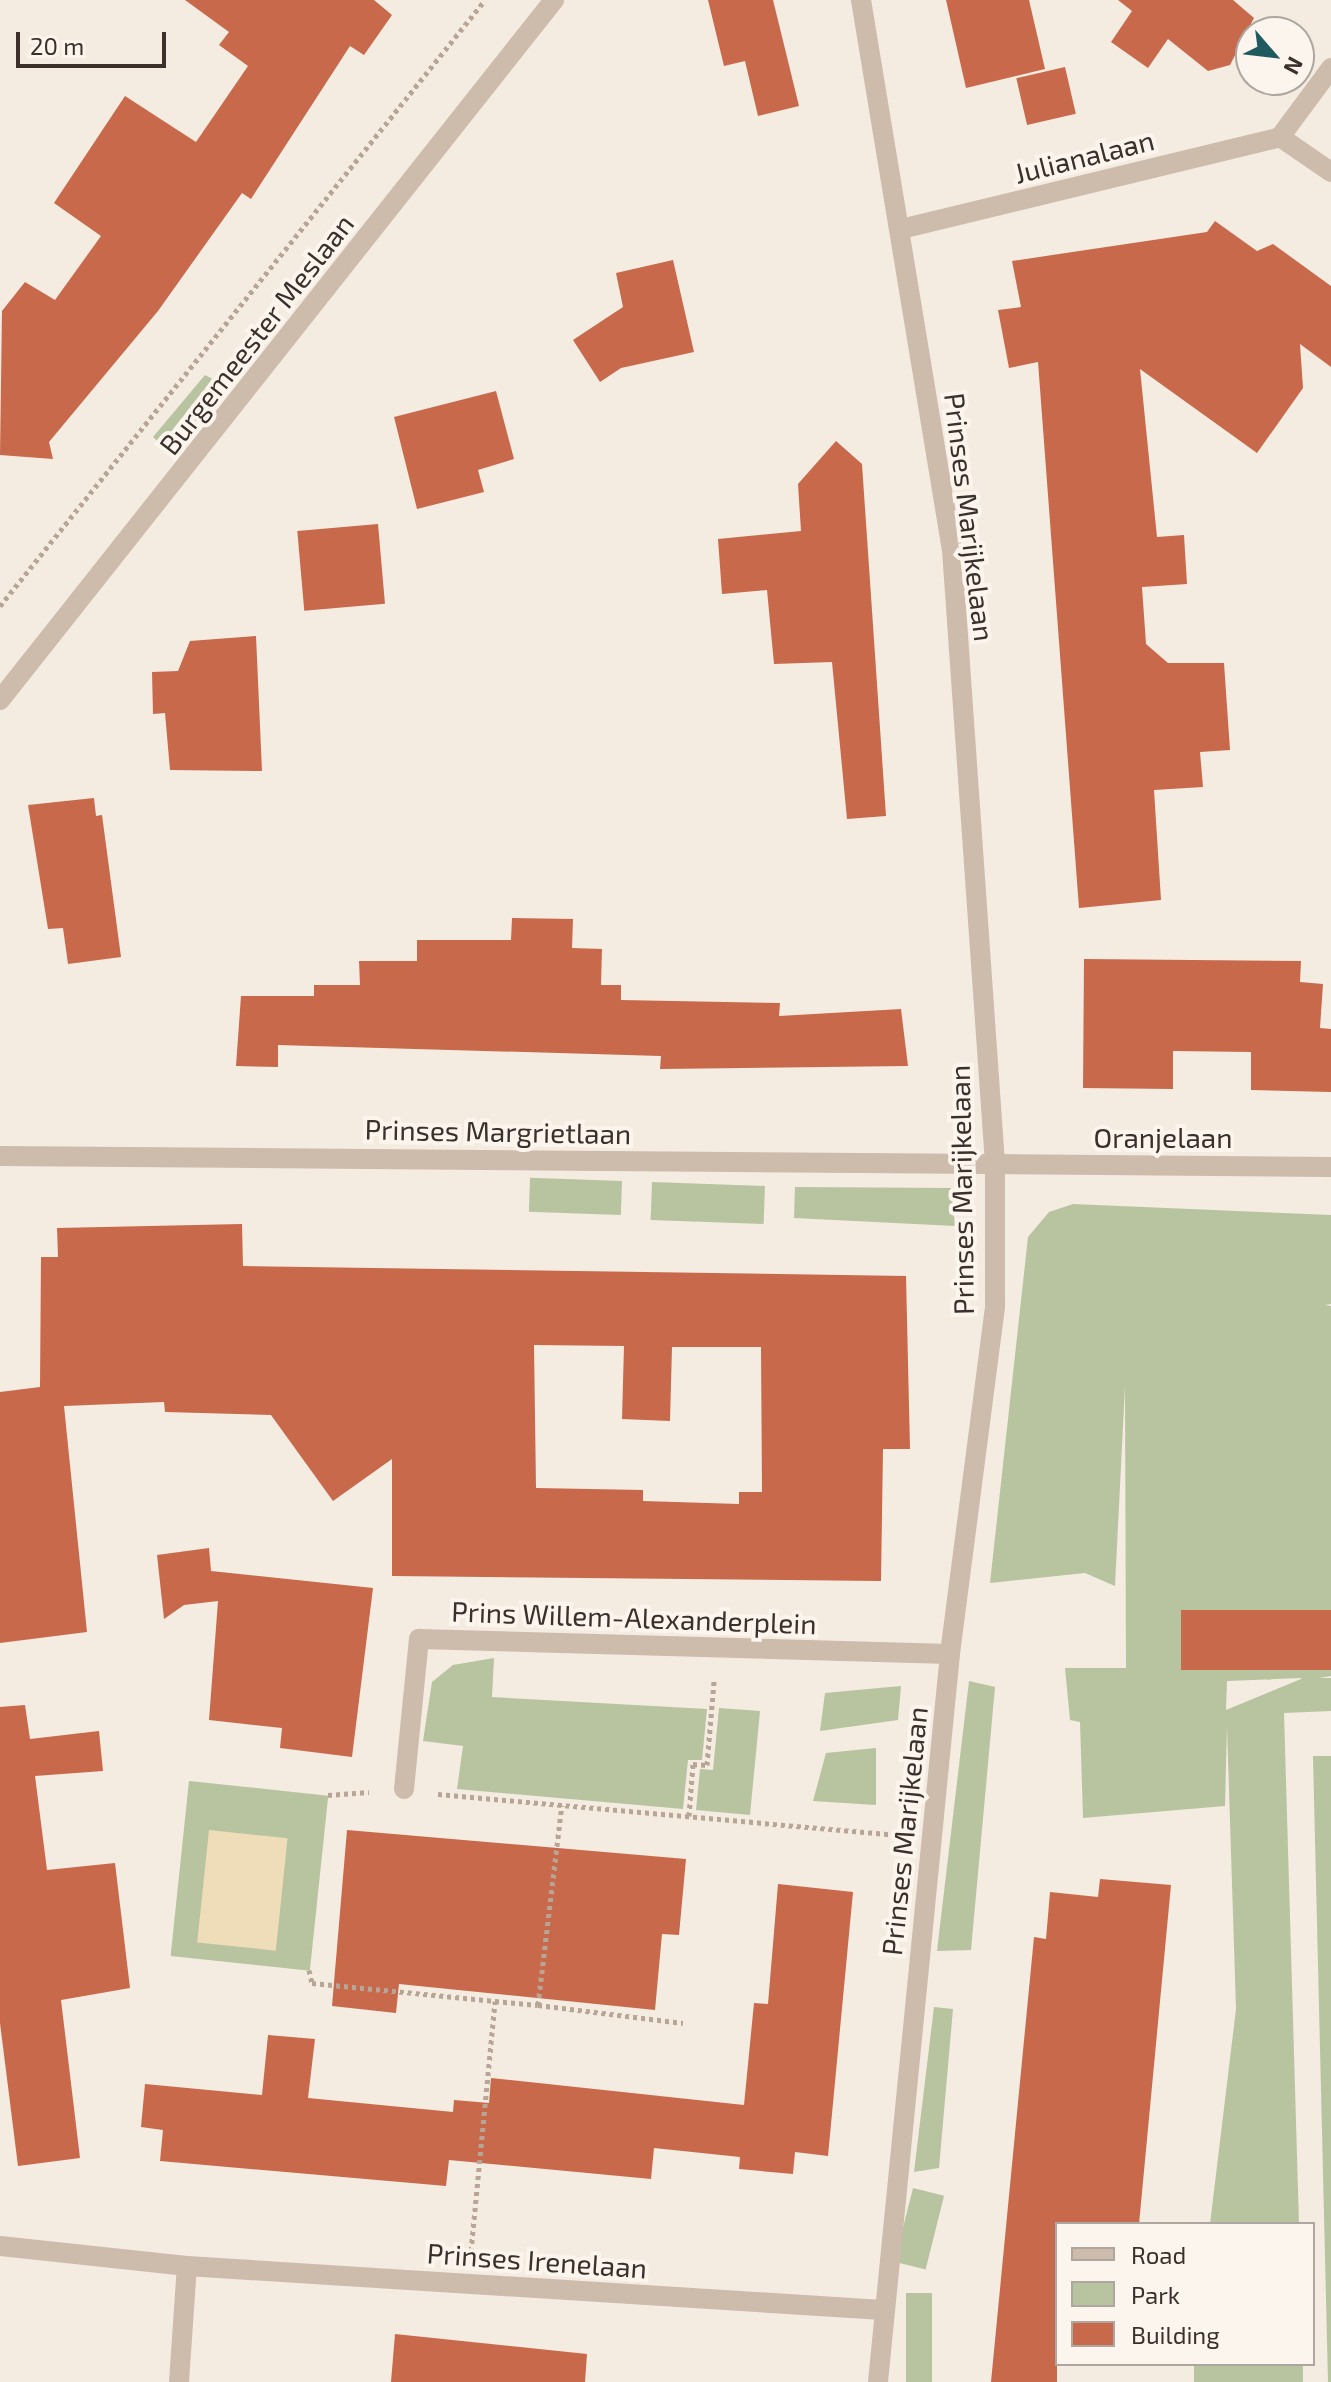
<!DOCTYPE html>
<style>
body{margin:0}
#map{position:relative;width:1331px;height:2382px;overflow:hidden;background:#f4ebe1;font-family:"Exo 2",sans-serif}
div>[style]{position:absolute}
.green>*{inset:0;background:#b8c4a0;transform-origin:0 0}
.sand>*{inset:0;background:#efdcb8;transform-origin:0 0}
.building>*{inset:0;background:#c8694b;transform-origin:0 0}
.path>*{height:5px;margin-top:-2.5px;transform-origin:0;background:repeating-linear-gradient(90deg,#b9a596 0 4px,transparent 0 8px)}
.minor>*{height:20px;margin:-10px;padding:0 10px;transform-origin:10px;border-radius:10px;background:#cdbbac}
.tertiary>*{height:20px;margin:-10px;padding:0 10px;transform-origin:10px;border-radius:10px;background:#cdbbac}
span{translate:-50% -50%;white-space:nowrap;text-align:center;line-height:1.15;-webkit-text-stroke:8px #fbf5ee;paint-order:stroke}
.street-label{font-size:28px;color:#3b302b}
.legend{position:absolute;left:1055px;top:2222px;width:260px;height:144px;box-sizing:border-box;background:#fbf5ee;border:2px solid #aea6a0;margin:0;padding:10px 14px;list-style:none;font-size:24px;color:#3b302b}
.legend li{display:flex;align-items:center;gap:16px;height:40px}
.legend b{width:40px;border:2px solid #aea6a0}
.north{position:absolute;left:1235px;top:16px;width:80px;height:80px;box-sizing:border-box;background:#fbf5ee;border:2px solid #aea6a0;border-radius:50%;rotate:118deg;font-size:22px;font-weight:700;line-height:32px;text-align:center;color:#3b302b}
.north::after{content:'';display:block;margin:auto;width:28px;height:36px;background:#1f5a5e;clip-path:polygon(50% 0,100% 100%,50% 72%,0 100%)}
.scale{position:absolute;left:16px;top:32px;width:150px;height:36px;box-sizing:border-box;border:4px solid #3b302b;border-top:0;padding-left:10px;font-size:24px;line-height:28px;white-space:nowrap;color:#3b302b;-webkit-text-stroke:6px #fbf5ee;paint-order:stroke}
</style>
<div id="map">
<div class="green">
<div style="clip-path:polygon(205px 375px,224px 385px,170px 454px,153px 437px)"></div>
<div style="left:622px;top:1181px;width:34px;height:92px;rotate:92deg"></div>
<div style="left:652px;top:1182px;width:113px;height:38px;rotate:2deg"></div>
<div style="clip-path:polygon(795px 1187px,951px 1188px,955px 1226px,794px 1218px)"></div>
<div style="clip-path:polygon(evenodd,1073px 1204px,1331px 1215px,1331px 1304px,1325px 1305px,1331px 1306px,1331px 1676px,1319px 1678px,1331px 1678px,1331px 1711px,1284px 1713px,1299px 2224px,1210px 2224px,1236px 2009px,1227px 1727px,1225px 1806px,1083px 1818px,1080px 1722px,1070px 1720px,1065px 1668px,1126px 1668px,1125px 1386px,1115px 1586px,1085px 1573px,990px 1583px,1028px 1237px,1049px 1212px,1073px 1204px,1301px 1678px,1301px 1679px,1226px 1710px,1227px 1681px,1301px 1678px)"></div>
<div style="clip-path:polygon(494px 1658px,492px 1697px,707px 1709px,702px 1760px,688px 1760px,683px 1809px,457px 1789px,463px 1746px,423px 1741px,432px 1682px,453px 1665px)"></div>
<div style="clip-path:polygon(969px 1681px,995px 1687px,971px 1950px,937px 1951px)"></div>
<div style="clip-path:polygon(901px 1686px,898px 1720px,820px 1731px,825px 1693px)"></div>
<div style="clip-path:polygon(719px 1708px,760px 1711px,750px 1815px,696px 1810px,700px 1769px,713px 1770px)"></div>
<div style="clip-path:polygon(876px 1748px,876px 1805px,813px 1801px,826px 1753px)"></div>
<div style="clip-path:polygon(1313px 1756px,1331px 1756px,1331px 2382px,1328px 2382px)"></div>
<div style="left:189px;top:1781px;width:140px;height:176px;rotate:6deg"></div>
<div style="clip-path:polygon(934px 2007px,953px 2009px,939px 2168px,914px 2172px)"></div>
<div style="left:913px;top:2188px;width:32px;height:76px;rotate:14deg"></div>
<div style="left:906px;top:2293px;width:26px;height:89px"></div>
<div style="left:1194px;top:2364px;width:109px;height:18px"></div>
</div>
<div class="sand">
<div style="left:209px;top:1830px;width:79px;height:113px;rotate:6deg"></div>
</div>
<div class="building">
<div style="clip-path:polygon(185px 0,374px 0,392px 15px,364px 55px,350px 46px,251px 199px,242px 193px,158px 311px,49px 442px,53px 459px,0 455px,2px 311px,25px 282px,55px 300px,101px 236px,54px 203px,125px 96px,196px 142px,248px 66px,219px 45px,229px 32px)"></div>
<div style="clip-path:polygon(708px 0,773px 0,799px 106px,758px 116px,745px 61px,724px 66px)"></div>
<div style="clip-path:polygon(946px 0,1029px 0,1045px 69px,966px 88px)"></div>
<div style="clip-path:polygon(1118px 0,1233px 0,1254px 18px,1230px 65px,1208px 71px,1168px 39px,1148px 68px,1111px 42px,1132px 11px)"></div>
<div style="left:1065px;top:67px;width:48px;height:50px;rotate:77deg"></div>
<div style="clip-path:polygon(1215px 221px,1257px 251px,1273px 244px,1331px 286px,1331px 367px,1300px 344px,1303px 388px,1257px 453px,1140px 369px,1157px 537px,1184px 535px,1187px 584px,1142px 587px,1146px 644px,1168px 663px,1224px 663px,1230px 750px,1200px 752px,1203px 787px,1154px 790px,1161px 900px,1079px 908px,1038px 362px,1009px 368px,998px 310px,1021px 307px,1012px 261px,1207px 232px)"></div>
<div style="clip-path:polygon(673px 260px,694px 352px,621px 368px,600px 382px,573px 340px,623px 307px,616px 273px)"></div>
<div style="clip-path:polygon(496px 391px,514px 459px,478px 470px,484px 492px,417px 509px,394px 417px)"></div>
<div style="clip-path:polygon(836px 441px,862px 464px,886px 816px,847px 819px,832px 662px,774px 664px,767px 590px,722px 594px,718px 539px,801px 531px,798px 484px)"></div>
<div style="left:378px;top:524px;width:80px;height:81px;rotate:85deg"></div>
<div style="clip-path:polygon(256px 636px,262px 771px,170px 770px,165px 713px,153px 714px,152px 672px,178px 671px,190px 641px)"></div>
<div style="clip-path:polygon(94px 798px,96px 816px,102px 815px,121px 957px,68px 964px,63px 928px,48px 929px,28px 805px)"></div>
<div style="clip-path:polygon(512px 918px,573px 919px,572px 948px,602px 949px,601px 985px,621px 985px,621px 1000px,780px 1003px,779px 1016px,901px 1009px,908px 1066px,660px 1069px,661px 1056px,278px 1045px,278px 1067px,236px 1066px,241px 996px,314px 996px,314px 985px,360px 985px,359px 961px,417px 961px,417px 940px,511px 940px)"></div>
<div style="clip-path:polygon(1084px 959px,1301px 961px,1300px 982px,1323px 984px,1320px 1028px,1331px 1029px,1331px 1092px,1251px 1090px,1251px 1052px,1173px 1051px,1173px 1089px,1083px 1088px)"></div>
<div style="clip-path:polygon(evenodd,242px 1224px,243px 1266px,906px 1276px,910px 1449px,883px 1449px,881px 1581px,392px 1576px,392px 1459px,333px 1501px,271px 1415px,165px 1412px,164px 1402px,64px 1406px,87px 1632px,0 1643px,0 1392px,40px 1387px,41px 1257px,58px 1257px,57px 1228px,242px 1224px,534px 1345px,624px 1346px,622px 1419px,670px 1421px,672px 1347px,761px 1347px,762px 1492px,739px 1492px,739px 1504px,643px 1501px,643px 1490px,536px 1488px,534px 1345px)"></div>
<div style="clip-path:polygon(209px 1548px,211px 1571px,373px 1588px,352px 1757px,280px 1748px,282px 1728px,209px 1720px,218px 1601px,184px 1605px,164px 1619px,157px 1555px)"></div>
<div style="left:1331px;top:1610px;width:60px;height:150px;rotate:90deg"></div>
<div style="clip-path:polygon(25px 1705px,30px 1739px,99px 1731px,103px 1771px,35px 1776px,47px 1870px,115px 1863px,130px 1988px,61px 2000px,80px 2158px,18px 2166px,0 2023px,0 1707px)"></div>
<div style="clip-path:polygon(347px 1830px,686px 1859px,679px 1935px,662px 1934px,655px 2010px,399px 1984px,396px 2013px,332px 2006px)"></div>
<div style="clip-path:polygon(1100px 1879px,1171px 1885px,1139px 2224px,1057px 2224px,1057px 2382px,991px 2382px,1034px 1937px,1046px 1939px,1050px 1892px,1098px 1897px)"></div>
<div style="clip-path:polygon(778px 1884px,853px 1892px,828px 2156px,795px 2152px,793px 2174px,739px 2169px,740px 2157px,654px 2148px,651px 2179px,449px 2160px,446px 2186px,160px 2161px,163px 2130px,141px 2127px,145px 2084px,262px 2095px,268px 2035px,315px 2039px,308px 2098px,453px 2112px,454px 2100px,489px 2103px,491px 2078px,744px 2105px,754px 2003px,768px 2004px)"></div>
<div style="clip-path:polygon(395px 2334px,587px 2354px,585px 2382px,391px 2382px)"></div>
</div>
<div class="path">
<div style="left:0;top:606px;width:776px;rotate:-51.33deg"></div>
<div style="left:438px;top:1794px;width:462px;rotate:5.1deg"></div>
<div style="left:328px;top:1795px;width:41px;rotate:-4.2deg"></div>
<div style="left:689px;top:1816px;width:52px;rotate:-85.6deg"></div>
<div style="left:693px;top:1764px;width:14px;rotate:4deg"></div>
<div style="left:707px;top:1765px;width:84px;rotate:-85.2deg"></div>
<div style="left:309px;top:1970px;width:13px;rotate:77deg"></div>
<div style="left:312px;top:1983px;width:184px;rotate:5.6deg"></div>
<div style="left:538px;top:2005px;width:146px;rotate:7.1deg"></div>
<div style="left:471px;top:2251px;width:251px;rotate:-84.5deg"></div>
<div style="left:495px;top:2001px;width:43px;rotate:5.3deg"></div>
<div style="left:538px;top:2005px;width:201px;rotate:-83.2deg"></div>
</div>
<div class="minor">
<div style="left:861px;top:0;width:557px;rotate:80.61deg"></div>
<div style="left:952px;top:550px;width:616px;rotate:85.99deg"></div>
<div style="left:995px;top:1164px;width:143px;rotate:90deg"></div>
<div style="left:995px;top:1307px;width:350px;rotate:97.4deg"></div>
<div style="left:950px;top:1654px;width:732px;rotate:95.65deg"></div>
<div style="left:1280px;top:137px;width:62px;rotate:34.5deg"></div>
<div style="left:901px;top:229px;width:390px;rotate:-13.6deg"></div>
<div style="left:1280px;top:137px;width:86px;rotate:-53.5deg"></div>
<div style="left:0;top:1156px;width:1331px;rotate:0.47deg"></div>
<div style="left:404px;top:1789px;width:151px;rotate:-84.3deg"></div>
<div style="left:419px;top:1639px;width:531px;rotate:1.62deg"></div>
<div style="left:0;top:2246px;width:188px;rotate:6.1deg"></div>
<div style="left:187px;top:2266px;width:697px;rotate:3.62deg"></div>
<div style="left:179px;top:2382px;width:116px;rotate:-86.1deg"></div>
</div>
<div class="tertiary">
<div style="left:0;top:700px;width:893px;rotate:-51.64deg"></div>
</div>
<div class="street-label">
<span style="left:1084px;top:156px;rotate:-14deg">Julianalaan</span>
<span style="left:256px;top:334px;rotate:-52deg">Burgemeester Meslaan</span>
<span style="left:970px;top:517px;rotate:83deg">Prinses Marijkelaan</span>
<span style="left:498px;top:1131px;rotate:1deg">Prinses Margrietlaan</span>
<span style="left:1163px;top:1137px">Oranjelaan</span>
<span style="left:961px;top:1190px;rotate:-91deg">Prinses Marijkelaan</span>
<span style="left:634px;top:1617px;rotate:2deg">Prins Willem-Alexanderplein</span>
<span style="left:904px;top:1831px;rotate:-84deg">Prinses Marijkelaan</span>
<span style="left:537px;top:2260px;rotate:4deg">Prinses Irenelaan</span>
</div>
<ul class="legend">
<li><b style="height:10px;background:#cdbbac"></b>Road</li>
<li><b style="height:22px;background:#b8c4a0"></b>Park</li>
<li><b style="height:22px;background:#c8694b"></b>Building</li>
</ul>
<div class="north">N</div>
<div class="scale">20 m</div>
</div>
